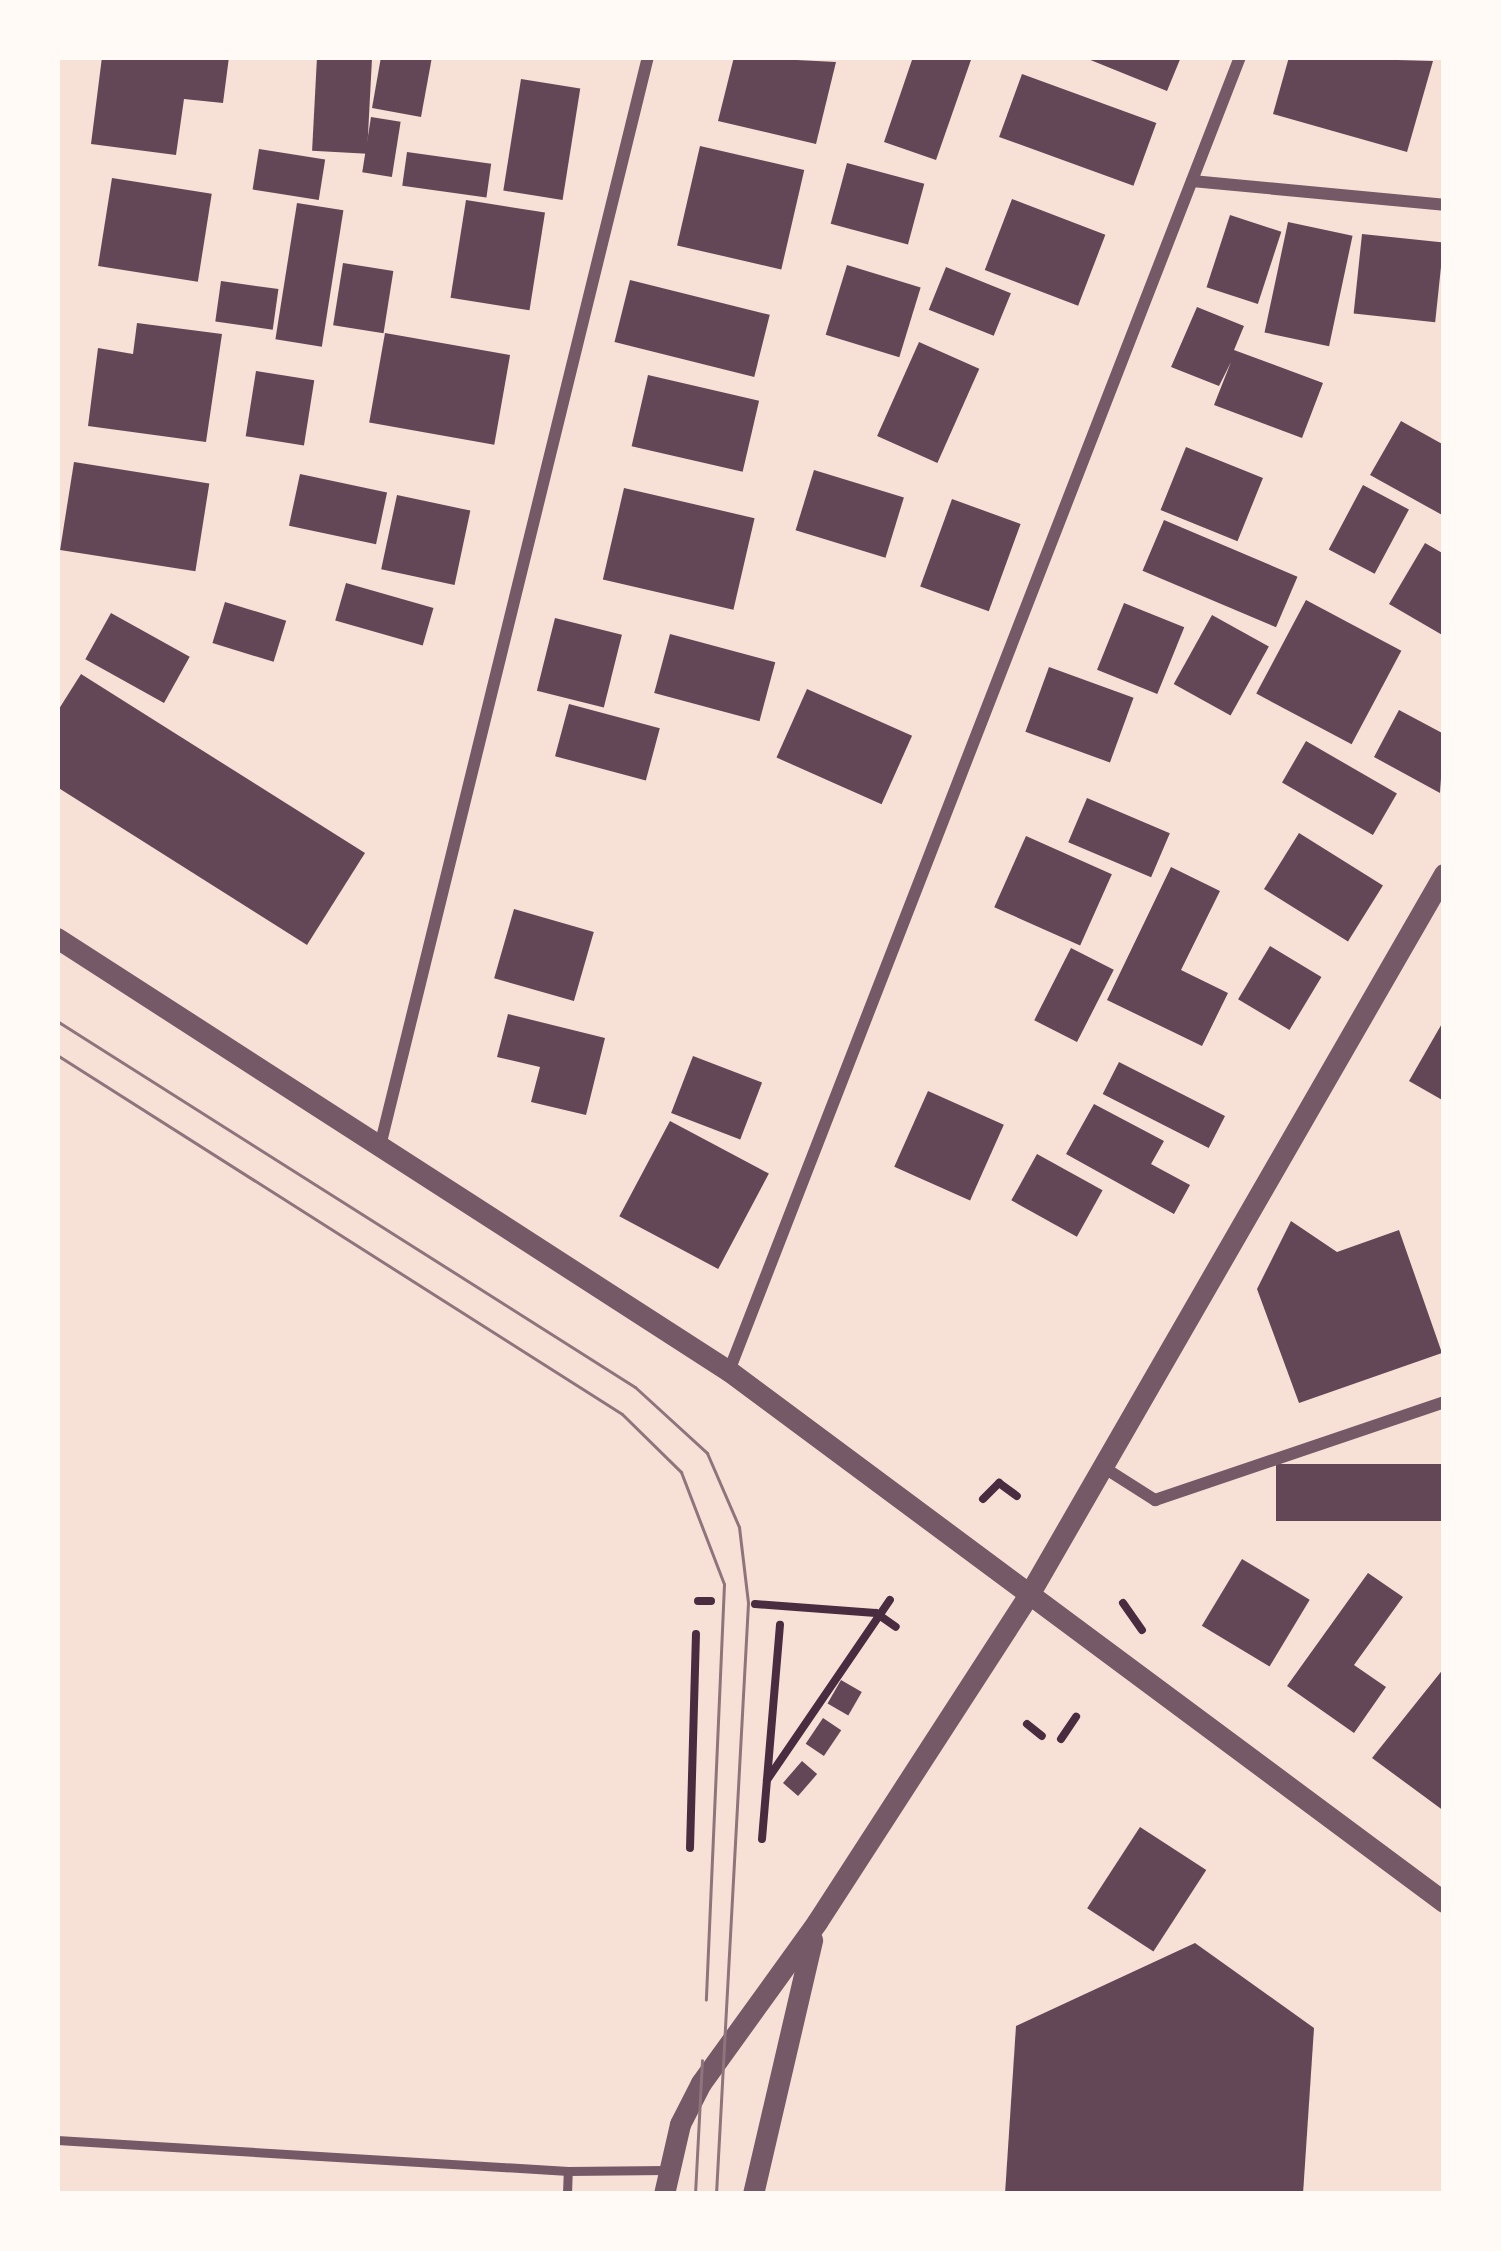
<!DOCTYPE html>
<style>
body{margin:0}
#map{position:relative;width:1501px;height:2251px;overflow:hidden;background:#f7e1d7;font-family:"PT Serif",serif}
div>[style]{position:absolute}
.building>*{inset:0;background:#644757;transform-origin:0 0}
.path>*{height:8px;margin:-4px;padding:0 4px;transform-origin:4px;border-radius:4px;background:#4a2c40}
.service>*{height:9px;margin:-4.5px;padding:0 4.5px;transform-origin:4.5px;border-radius:4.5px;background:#755966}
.minor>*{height:12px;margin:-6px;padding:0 6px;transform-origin:6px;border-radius:6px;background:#755966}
.tertiary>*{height:21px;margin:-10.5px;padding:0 10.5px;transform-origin:10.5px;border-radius:10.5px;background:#755966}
.tram>*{height:3px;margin:-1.5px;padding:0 1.5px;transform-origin:1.5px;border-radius:1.5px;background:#8f747c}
span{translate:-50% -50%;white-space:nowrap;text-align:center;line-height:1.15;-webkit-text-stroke:9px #fffaf5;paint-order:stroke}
.frame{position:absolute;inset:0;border:60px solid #fffaf5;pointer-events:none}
</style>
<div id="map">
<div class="building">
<div style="clip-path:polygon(102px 57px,229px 57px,223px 103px,184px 99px,176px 155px,91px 144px)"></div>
<div style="left:317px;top:57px;width:55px;height:94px;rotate:3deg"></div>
<div style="clip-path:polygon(381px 57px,432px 57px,421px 117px,372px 108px)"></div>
<div style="clip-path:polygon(734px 57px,836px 62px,816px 144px,718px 121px)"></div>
<div style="clip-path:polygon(913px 57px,972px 57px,936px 160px,884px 142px)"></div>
<div style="clip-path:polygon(1083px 57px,1181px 57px,1167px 91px)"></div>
<div style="clip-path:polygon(1289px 57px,1433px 61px,1407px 152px,1273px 114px)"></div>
<div style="left:1022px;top:74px;width:143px;height:67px;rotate:20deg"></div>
<div style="left:521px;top:79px;width:60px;height:113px;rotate:9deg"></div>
<div style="left:371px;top:117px;width:30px;height:56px;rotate:9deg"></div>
<div style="left:700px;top:146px;width:107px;height:102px;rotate:13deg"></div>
<div style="left:259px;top:149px;width:67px;height:41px;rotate:9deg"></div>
<div style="left:407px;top:152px;width:85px;height:34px;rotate:8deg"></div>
<div style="left:847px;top:163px;width:80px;height:63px;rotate:15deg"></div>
<div style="left:112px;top:178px;width:101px;height:89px;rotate:9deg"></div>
<div style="left:1012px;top:199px;width:100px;height:76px;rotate:21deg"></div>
<div style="left:466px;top:200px;width:80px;height:99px;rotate:9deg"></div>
<div style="left:297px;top:203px;width:47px;height:138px;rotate:9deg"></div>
<div style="left:1230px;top:215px;width:54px;height:76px;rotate:18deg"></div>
<div style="left:1288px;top:222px;width:66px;height:113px;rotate:12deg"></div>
<div style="left:1362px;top:234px;width:82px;height:80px;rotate:6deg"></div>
<div style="left:343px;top:263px;width:51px;height:63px;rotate:9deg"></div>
<div style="left:847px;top:265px;width:77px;height:73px;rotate:17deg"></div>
<div style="left:946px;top:267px;width:70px;height:46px;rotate:22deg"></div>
<div style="left:630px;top:280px;width:144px;height:64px;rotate:14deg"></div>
<div style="left:221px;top:281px;width:58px;height:41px;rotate:8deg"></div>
<div style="clip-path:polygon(1197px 307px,1244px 326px,1234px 350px,1323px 383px,1302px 438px,1214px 405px,1231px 362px,1219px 386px,1171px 367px)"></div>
<div style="clip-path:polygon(137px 323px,222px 334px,206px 442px,88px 426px,98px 348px,133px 354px)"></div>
<div style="left:385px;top:333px;width:127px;height:91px;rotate:10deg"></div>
<div style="left:919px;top:342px;width:66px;height:103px;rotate:24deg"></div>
<div style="left:256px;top:371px;width:59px;height:66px;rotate:9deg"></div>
<div style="left:648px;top:375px;width:114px;height:73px;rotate:13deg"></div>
<div style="clip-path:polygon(1401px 421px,1444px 445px,1444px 516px,1370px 475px)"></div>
<div style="left:1186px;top:447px;width:83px;height:68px;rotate:22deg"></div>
<div style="left:74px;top:462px;width:137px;height:89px;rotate:9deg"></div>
<div style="left:814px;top:470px;width:94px;height:63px;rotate:17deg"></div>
<div style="left:300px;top:474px;width:89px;height:53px;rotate:12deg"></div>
<div style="left:1363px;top:485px;width:52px;height:73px;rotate:28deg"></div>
<div style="left:624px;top:488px;width:134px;height:94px;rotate:13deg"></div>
<div style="left:397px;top:495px;width:75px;height:76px;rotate:12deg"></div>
<div style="left:952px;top:499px;width:73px;height:93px;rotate:20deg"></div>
<div style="left:1164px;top:520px;width:145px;height:55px;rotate:23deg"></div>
<div style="clip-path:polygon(1425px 543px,1444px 554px,1444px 636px,1389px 604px)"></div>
<div style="left:346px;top:583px;width:91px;height:39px;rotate:16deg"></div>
<div style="left:1306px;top:600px;width:108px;height:106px;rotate:28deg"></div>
<div style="left:225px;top:602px;width:64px;height:43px;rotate:17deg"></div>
<div style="left:1124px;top:603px;width:65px;height:72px;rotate:22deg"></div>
<div style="left:111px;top:613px;width:90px;height:53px;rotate:29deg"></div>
<div style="left:1212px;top:615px;width:65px;height:79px;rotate:29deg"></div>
<div style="left:555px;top:618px;width:69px;height:75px;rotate:14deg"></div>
<div style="left:670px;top:634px;width:109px;height:61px;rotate:15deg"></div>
<div style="left:1049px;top:667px;width:90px;height:69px;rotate:20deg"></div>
<div style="clip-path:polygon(81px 674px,365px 853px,307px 945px,57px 787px,57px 712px)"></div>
<div style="left:807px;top:689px;width:115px;height:75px;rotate:24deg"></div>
<div style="left:569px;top:704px;width:94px;height:54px;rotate:15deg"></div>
<div style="clip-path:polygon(1399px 710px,1444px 734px,1440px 793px,1374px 757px)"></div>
<div style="left:1306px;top:741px;width:105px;height:48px;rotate:30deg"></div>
<div style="left:1087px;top:798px;width:90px;height:48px;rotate:23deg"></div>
<div style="left:1299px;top:833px;width:99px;height:66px;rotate:32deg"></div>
<div style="left:1026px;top:836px;width:94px;height:78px;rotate:24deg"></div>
<div style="clip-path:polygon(1171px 867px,1220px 891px,1181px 970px,1228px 993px,1202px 1046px,1107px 1000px)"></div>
<div style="left:514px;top:909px;width:83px;height:72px;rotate:16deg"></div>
<div style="left:1270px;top:946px;width:60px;height:62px;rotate:31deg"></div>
<div style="left:1071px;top:948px;width:48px;height:81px;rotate:27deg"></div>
<div style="clip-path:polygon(508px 1014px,605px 1038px,586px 1115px,531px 1102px,540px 1067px,497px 1057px)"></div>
<div style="clip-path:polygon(1444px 1020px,1444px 1101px,1409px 1081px)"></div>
<div style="left:693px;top:1056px;width:74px;height:61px;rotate:21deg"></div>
<div style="left:1119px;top:1062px;width:119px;height:36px;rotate:27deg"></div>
<div style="left:928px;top:1091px;width:83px;height:83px;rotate:24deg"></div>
<div style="clip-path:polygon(1094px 1104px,1164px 1141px,1151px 1164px,1190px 1185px,1174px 1214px,1066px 1154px)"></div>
<div style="left:670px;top:1121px;width:112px;height:108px;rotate:28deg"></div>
<div style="left:1037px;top:1154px;width:75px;height:53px;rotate:29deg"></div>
<div style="clip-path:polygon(1291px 1221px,1337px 1252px,1399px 1230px,1442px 1353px,1299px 1403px,1257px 1289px)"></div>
<div style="left:1444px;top:1464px;width:57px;height:168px;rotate:90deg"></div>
<div style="left:1242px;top:1559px;width:79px;height:78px;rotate:31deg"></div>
<div style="clip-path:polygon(1368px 1573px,1403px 1597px,1354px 1665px,1386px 1687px,1354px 1733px,1287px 1686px)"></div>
<div style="clip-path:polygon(1444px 1668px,1444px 1811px,1372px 1758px)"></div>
<div style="left:841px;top:1680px;width:24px;height:27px;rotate:30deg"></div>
<div style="left:823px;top:1718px;width:22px;height:31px;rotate:34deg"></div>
<div style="left:802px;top:1761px;width:20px;height:29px;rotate:41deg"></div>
<div style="left:1140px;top:1827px;width:79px;height:97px;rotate:33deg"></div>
<div style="clip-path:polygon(1195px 1943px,1314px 2028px,1303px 2194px,1005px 2194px,1016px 2026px)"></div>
</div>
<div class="path">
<div style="left:983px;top:1499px;width:23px;rotate:-45deg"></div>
<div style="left:999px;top:1483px;width:22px;rotate:36deg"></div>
<div style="left:698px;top:1601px;width:13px"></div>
<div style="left:1123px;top:1603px;width:33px;rotate:55deg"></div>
<div style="left:755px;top:1604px;width:121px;rotate:4.3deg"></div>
<div style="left:876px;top:1613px;width:24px;rotate:35deg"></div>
<div style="left:1027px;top:1724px;width:19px;rotate:39deg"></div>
<div style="left:1061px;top:1739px;width:27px;rotate:-56deg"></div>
<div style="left:767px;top:1780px;width:218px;rotate:-55.7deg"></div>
<div style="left:762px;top:1839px;width:215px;rotate:-85.2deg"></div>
<div style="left:690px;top:1848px;width:214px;rotate:-88.4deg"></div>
</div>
<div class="service">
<div style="left:57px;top:2140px;width:512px;rotate:3.47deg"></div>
<div style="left:568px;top:2171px;width:98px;rotate:-0.6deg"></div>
<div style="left:567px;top:2194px;width:23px;rotate:-88deg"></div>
</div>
<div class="minor">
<div style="left:1192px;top:181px;width:253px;rotate:5.4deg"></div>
<div style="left:381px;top:1142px;width:1117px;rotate:-76.18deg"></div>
<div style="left:729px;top:1371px;width:1410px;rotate:-68.75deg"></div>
<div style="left:1103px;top:1467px;width:62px;rotate:32.4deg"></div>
<div style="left:1155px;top:1500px;width:305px;rotate:-18.7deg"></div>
</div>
<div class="tertiary">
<div style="left:57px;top:938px;width:799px;rotate:32.8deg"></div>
<div style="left:729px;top:1371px;width:891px;rotate:36.6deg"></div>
<div style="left:664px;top:2194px;width:72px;rotate:-77.1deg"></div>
<div style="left:680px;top:2124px;width:46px;rotate:-62.9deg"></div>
<div style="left:701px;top:2083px;width:198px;rotate:-54.2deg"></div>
<div style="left:817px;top:1922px;width:386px;rotate:-57.1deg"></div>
<div style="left:1027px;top:1598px;width:836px;rotate:-60.06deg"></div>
<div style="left:753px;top:2194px;width:261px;rotate:-76.9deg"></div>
</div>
<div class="tram">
<div style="left:57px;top:1021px;width:684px;rotate:32.34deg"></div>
<div style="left:635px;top:1387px;width:98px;rotate:42.5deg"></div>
<div style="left:707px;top:1453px;width:81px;rotate:66.6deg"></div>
<div style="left:739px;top:1527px;width:77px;rotate:83.2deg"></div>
<div style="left:748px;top:1603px;width:592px;rotate:93.1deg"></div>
<div style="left:57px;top:1055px;width:669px;rotate:32.43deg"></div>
<div style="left:622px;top:1414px;width:83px;rotate:44.5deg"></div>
<div style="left:681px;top:1472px;width:120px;rotate:69deg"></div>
<div style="left:724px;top:1584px;width:416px;rotate:92.5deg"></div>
<div style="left:695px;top:2194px;width:134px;rotate:-87deg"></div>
</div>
<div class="frame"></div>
</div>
